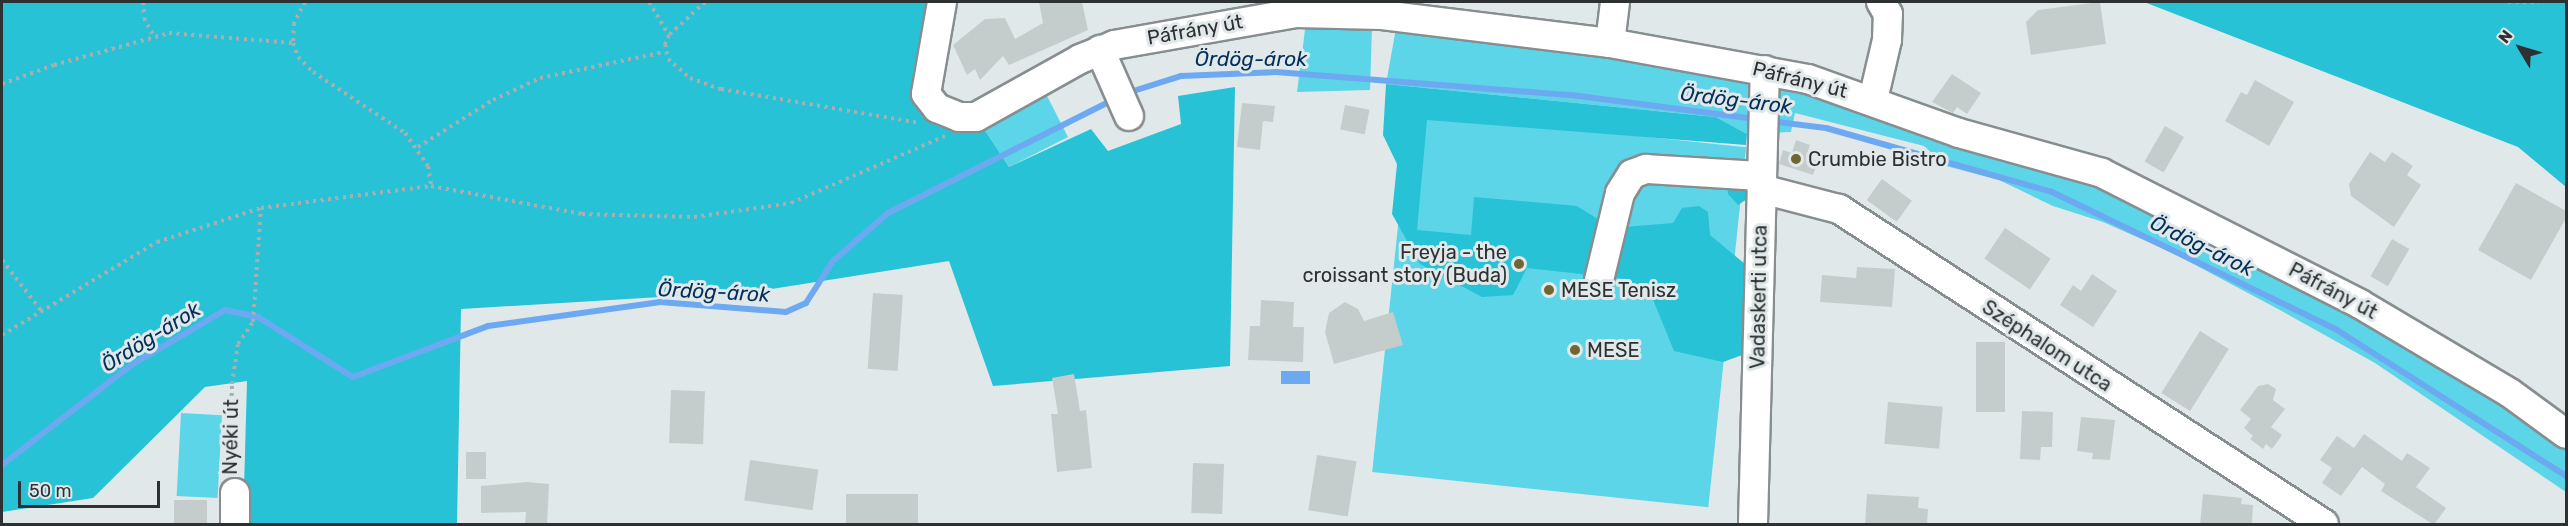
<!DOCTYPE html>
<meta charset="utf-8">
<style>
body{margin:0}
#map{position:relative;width:2568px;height:526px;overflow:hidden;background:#e1e8ea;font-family:Rubik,sans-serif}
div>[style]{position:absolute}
.green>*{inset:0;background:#5cd5e8;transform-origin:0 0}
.forest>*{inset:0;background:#28c2d7}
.water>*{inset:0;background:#6da9f1;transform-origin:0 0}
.stream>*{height:6px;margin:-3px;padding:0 3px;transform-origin:3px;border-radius:3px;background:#6da9f1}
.building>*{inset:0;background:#c5cdcc;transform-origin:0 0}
.path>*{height:4px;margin-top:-2px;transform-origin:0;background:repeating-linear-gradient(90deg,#a9afb0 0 3px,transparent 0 7.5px)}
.roads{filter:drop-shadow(2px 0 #878e8f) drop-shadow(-2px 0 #878e8f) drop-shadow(0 2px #878e8f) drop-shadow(0 -2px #878e8f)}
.minor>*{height:28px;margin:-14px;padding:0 14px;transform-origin:14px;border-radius:14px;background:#fff}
.dots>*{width:16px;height:16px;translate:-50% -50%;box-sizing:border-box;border:3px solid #e1e8ea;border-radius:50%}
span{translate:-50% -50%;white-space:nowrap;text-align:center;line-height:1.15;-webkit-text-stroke:6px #e1e8ea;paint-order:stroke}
.street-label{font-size:20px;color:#2e3131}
.poi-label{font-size:20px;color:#2e3131}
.left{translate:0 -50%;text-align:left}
.right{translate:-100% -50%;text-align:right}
.water-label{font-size:21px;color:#032f5b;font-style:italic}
.frame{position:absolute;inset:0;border:3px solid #2e3131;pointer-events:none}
.north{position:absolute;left:2490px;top:18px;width:60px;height:60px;-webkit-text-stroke:4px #e1e8ea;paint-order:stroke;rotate:308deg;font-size:16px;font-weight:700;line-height:24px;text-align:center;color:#2e3131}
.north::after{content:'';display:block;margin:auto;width:21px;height:27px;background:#2e3131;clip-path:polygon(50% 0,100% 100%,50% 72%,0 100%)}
.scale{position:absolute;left:18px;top:481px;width:142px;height:27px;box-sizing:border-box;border:3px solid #2e3131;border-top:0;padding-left:8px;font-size:18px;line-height:21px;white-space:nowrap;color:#2e3131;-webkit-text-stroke:4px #e1e8ea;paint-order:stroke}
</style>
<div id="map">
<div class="green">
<div style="clip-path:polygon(1306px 22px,1372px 26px,1370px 90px,1297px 92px)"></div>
<div style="clip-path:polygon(1396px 28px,1649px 58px,1648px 65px,1669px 69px,1673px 62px,1742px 80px,1753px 89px,1804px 89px,2103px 180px,2228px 245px,2485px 389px,2566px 448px,2566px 492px,2375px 363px,2278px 309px,2171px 252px,2103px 222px,2053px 206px,1999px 180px,1946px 166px,1924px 146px,1795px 113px,1791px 132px,1747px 134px,1716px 117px,1386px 84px)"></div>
<div style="clip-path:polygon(1044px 90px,1068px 137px,1009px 167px,982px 126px)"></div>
<div style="left:1410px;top:112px;width:338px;height:362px;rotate:6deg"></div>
<div style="left:181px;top:413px;width:41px;height:83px;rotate:3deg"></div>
</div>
<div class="forest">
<div style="clip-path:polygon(2px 2px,929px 2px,918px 75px,982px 126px,1009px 167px,1091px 129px,1108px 151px,1181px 124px,1178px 96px,1235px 87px,1230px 366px,993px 386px,949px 261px,759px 291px,461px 309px,457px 524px,243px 524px,247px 381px,205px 387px,93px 498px,2px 512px)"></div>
<div style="clip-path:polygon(2144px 2px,2566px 2px,2566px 187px,2518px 147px)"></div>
<div style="clip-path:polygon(1386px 84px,1716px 117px,1747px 134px,1746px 145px,1427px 120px,1417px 230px,1471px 235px,1474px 197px,1577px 206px,1612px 228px,1673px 223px,1682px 208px,1699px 206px,1708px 212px,1710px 235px,1745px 264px,1745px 354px,1723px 362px,1674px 351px,1652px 297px,1626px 279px,1527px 268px,1513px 295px,1482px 297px,1420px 264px,1392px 214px,1397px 164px,1383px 135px)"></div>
<div style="clip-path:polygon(1747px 179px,1747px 199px,1738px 205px,1728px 194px,1727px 180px)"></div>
</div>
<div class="water">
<div style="left:1281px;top:371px;width:29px;height:13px"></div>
</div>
<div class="stream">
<div style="left:1127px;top:93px;width:57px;rotate:-17.5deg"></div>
<div style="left:1181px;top:76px;width:95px;rotate:-2.4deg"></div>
<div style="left:1276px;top:72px;width:296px;rotate:4.5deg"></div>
<div style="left:1571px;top:95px;width:188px;rotate:7.4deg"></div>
<div style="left:1770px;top:121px;width:56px;rotate:7.1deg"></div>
<div style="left:1826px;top:128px;width:235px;rotate:15.8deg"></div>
<div style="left:2052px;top:192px;width:317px;rotate:25.8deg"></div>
<div style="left:2337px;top:330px;width:272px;rotate:32.5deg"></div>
<div style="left:2px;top:465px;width:162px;rotate:-37.7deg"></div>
<div style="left:130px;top:366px;width:110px;rotate:-30.5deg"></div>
<div style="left:225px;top:310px;width:34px;rotate:12deg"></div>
<div style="left:258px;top:317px;width:112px;rotate:32.3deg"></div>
<div style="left:353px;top:377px;width:144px;rotate:-20.7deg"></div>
<div style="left:488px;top:326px;width:174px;rotate:-7.9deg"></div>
<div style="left:660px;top:302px;width:126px;rotate:4.5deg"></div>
<div style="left:786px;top:312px;width:22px;rotate:-24deg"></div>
<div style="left:806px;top:303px;width:50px;rotate:-57.3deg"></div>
<div style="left:833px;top:261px;width:73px;rotate:-41.1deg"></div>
<div style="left:888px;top:213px;width:252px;rotate:-26.7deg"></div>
</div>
<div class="building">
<div style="clip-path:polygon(1039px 2px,1082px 2px,1088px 30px,1009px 65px,1003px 56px,980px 80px,975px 69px,967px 75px,953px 45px,985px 19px,1005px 18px,1015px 39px,1043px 23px)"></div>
<div style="clip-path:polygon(2100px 2px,2106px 44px,2031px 55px,2026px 22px,2038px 10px)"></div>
<div style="clip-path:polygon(1952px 74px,1981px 93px,1967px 114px,1957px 107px,1953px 113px,1932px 102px)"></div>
<div style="clip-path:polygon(2255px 80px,2294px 102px,2269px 146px,2225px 121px,2241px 92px,2247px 95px)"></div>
<div style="clip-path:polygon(1242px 103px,1275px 106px,1273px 122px,1263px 121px,1260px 150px,1237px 147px)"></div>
<div style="left:1345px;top:105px;width:25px;height:25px;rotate:11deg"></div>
<div style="left:2165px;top:126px;width:22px;height:41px;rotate:30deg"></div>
<div style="clip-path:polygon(1796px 140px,1810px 145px,1806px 157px,1818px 161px,1813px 175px,1779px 164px,1783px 150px,1792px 153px)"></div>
<div style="clip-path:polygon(2370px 152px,2385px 162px,2392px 152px,2413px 166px,2407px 175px,2421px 185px,2394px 227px,2351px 196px,2349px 184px)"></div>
<div style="left:1882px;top:179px;width:37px;height:26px;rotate:36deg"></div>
<div style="clip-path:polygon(2516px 183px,2566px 211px,2566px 218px,2531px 280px,2478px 250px)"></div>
<div style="left:2005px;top:228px;width:55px;height:37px;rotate:34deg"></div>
<div style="left:2392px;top:239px;width:20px;height:43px;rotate:30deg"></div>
<div style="clip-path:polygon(1857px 267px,1895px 269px,1892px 307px,1820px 302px,1822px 275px,1856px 278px)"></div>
<div style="clip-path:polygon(2092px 274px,2117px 291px,2093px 327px,2060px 305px,2073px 285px,2081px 291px)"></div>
<div style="left:873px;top:293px;width:30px;height:76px;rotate:4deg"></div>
<div style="clip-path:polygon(1261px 300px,1294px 302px,1293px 327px,1304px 327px,1303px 362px,1248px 360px,1250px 326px,1260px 326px)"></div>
<div style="clip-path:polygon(1345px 302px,1358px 309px,1364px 321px,1393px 312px,1403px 345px,1334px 364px,1325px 332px,1329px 313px)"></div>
<div style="left:2200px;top:331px;width:34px;height:73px;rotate:32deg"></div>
<div style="left:1976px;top:342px;width:29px;height:70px"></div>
<div style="clip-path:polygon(1074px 374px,1080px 411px,1086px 410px,1092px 468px,1057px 472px,1051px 414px,1058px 414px,1052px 378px)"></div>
<div style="clip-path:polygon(2268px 384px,2276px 389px,2273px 400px,2285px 409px,2271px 427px,2282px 435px,2272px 449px,2266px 444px,2263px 449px,2250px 439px,2253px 436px,2244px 428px,2251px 419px,2240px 410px,2258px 386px)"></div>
<div style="left:671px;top:390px;width:34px;height:53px;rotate:2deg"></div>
<div style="left:1888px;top:402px;width:55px;height:42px;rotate:5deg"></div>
<div style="clip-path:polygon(2022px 411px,2053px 412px,2052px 447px,2041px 447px,2040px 460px,2020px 459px)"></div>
<div style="clip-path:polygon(2081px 417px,2115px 420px,2110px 460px,2092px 459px,2093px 453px,2077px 451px)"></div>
<div style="clip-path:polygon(2364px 434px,2402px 461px,2407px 453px,2430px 468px,2416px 487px,2446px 508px,2434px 525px,2381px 491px,2385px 484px,2362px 467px,2341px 496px,2322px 483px,2332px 468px,2320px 460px,2337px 436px,2354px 448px)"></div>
<div style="left:486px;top:452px;width:27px;height:20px;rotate:90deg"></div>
<div style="left:1317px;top:455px;width:40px;height:56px;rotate:9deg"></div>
<div style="left:750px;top:460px;width:69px;height:41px;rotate:8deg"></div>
<div style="left:1193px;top:463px;width:31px;height:50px;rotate:2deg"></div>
<div style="clip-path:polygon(527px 482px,549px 484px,547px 525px,525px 525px,526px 512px,481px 513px,481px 486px)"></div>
<div style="left:846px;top:494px;width:72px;height:31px"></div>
<div style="clip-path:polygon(1867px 494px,1919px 497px,1918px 508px,1928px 509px,1927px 525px,1865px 525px)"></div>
<div style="clip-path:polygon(2203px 494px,2242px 498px,2241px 504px,2253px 505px,2252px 524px,2200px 525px)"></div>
<div style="left:174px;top:500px;width:33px;height:25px"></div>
</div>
<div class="path">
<div style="left:143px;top:2px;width:16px;rotate:86deg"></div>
<div style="left:144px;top:18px;width:21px;rotate:62deg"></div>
<div style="left:305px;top:2px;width:24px;rotate:118deg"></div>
<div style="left:294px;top:23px;width:20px;rotate:93deg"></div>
<div style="left:293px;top:43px;width:15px;rotate:70deg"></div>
<div style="left:298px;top:57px;width:21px;rotate:45deg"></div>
<div style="left:313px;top:72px;width:110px;rotate:33.5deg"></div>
<div style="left:405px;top:133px;width:40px;rotate:55.1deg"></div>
<div style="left:428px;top:166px;width:20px;rotate:81deg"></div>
<div style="left:649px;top:2px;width:39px;rotate:59deg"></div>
<div style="left:705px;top:2px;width:49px;rotate:137.5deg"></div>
<div style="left:669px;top:35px;width:10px;rotate:114deg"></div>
<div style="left:665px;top:44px;width:15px;rotate:79deg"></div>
<div style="left:668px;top:59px;width:29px;rotate:41deg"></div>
<div style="left:690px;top:78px;width:33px;rotate:20deg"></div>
<div style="left:721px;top:89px;width:201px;rotate:9.7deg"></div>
<div style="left:2508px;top:2px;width:31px"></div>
<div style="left:2px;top:84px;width:55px;rotate:-20.1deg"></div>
<div style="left:54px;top:65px;width:119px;rotate:-15.5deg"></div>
<div style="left:169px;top:33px;width:124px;rotate:4.6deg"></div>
<div style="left:418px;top:147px;width:89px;rotate:-32.1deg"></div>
<div style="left:493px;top:100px;width:52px;rotate:-25.1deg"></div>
<div style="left:540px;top:78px;width:127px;rotate:-11.8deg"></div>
<div style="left:2px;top:260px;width:67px;rotate:52.3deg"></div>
<div style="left:2px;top:335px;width:181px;rotate:-31deg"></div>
<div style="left:157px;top:242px;width:109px;rotate:-18.1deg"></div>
<div style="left:261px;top:208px;width:171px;rotate:-7.4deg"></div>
<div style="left:431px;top:186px;width:154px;rotate:10.5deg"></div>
<div style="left:582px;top:214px;width:112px;rotate:1.5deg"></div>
<div style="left:694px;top:217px;width:98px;rotate:-8.2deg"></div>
<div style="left:791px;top:203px;width:168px;rotate:-23.5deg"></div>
<div style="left:229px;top:471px;width:87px;rotate:-88deg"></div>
<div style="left:232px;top:384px;width:40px;rotate:-81.5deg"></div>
<div style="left:238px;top:344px;width:27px;rotate:-56deg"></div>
<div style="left:253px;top:322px;width:114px;rotate:-86deg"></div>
</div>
<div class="roads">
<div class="minor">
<div style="left:942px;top:2px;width:93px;rotate:99.9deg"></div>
<div style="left:926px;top:94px;width:18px;rotate:52deg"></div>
<div style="left:937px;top:108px;width:24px;rotate:22deg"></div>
<div style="left:959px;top:117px;width:17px"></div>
<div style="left:976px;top:117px;width:119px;rotate:-29.1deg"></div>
<div style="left:1080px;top:59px;width:37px;rotate:-22deg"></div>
<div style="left:1114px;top:45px;width:185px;rotate:-10deg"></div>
<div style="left:1296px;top:13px;width:86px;rotate:1.3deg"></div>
<div style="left:1382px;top:15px;width:230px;rotate:7deg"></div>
<div style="left:1610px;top:43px;width:201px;rotate:10.3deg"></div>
<div style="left:1808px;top:79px;width:160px;rotate:19.7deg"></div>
<div style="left:1959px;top:133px;width:148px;rotate:15.6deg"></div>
<div style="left:2102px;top:173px;width:289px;rotate:26.9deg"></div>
<div style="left:2360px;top:304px;width:174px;rotate:30.7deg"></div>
<div style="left:2510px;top:393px;width:69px;rotate:36.2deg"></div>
<div style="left:1610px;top:43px;width:41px;rotate:-83deg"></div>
<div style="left:1100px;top:50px;width:72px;rotate:66.3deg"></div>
<div style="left:1873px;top:100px;width:62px;rotate:-76.9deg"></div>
<div style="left:1887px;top:40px;width:26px;rotate:-88deg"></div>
<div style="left:1888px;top:14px;width:14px;rotate:-120deg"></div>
<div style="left:1762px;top:189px;width:80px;rotate:14.6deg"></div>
<div style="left:1839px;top:209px;width:578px;rotate:33deg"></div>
<div style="left:1599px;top:280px;width:89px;rotate:-76.4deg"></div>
<div style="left:1620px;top:193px;width:22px;rotate:-58deg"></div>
<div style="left:1632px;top:174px;width:15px;rotate:-20deg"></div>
<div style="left:1646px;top:169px;width:116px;rotate:3.5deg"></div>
<div style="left:235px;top:524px;width:31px;rotate:-90deg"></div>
<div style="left:1753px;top:524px;width:454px;rotate:-88.5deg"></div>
</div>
</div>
<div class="dots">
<div style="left:1796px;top:159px;background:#6f6633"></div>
<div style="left:1519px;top:264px;background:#6f6633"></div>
<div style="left:1549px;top:290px;background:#6f6633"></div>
<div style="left:1575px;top:350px;background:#6f6633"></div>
</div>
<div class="street-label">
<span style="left:1195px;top:30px;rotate:-10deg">Páfrány út</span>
<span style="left:1800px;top:80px;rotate:14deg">Páfrány út</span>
<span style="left:2333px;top:291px;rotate:28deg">Páfrány út</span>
<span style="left:1759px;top:297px;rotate:-89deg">Vadaskerti utca</span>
<span style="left:2047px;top:346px;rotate:33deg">Széphalom utca</span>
<span style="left:231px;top:437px;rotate:-89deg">Nyéki út</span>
</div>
<div class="poi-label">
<span class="left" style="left:1808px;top:159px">Crumbie Bistro</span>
<span class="right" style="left:1507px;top:264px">Freyja - the<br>croissant story (Buda)</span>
<span class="left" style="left:1561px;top:290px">MESE Tenisz</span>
<span class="left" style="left:1587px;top:350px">MESE</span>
</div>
<div class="water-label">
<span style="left:1251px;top:59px">Ördög-árok</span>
<span style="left:1736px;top:100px;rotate:7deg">Ördög-árok</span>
<span style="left:2202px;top:246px;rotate:26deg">Ördög-árok</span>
<span style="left:714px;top:292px;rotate:3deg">Ördög-árok</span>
<span style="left:151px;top:337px;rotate:-32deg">Ördög-árok</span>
</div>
<div class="frame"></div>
<div class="north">N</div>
<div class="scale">50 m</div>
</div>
